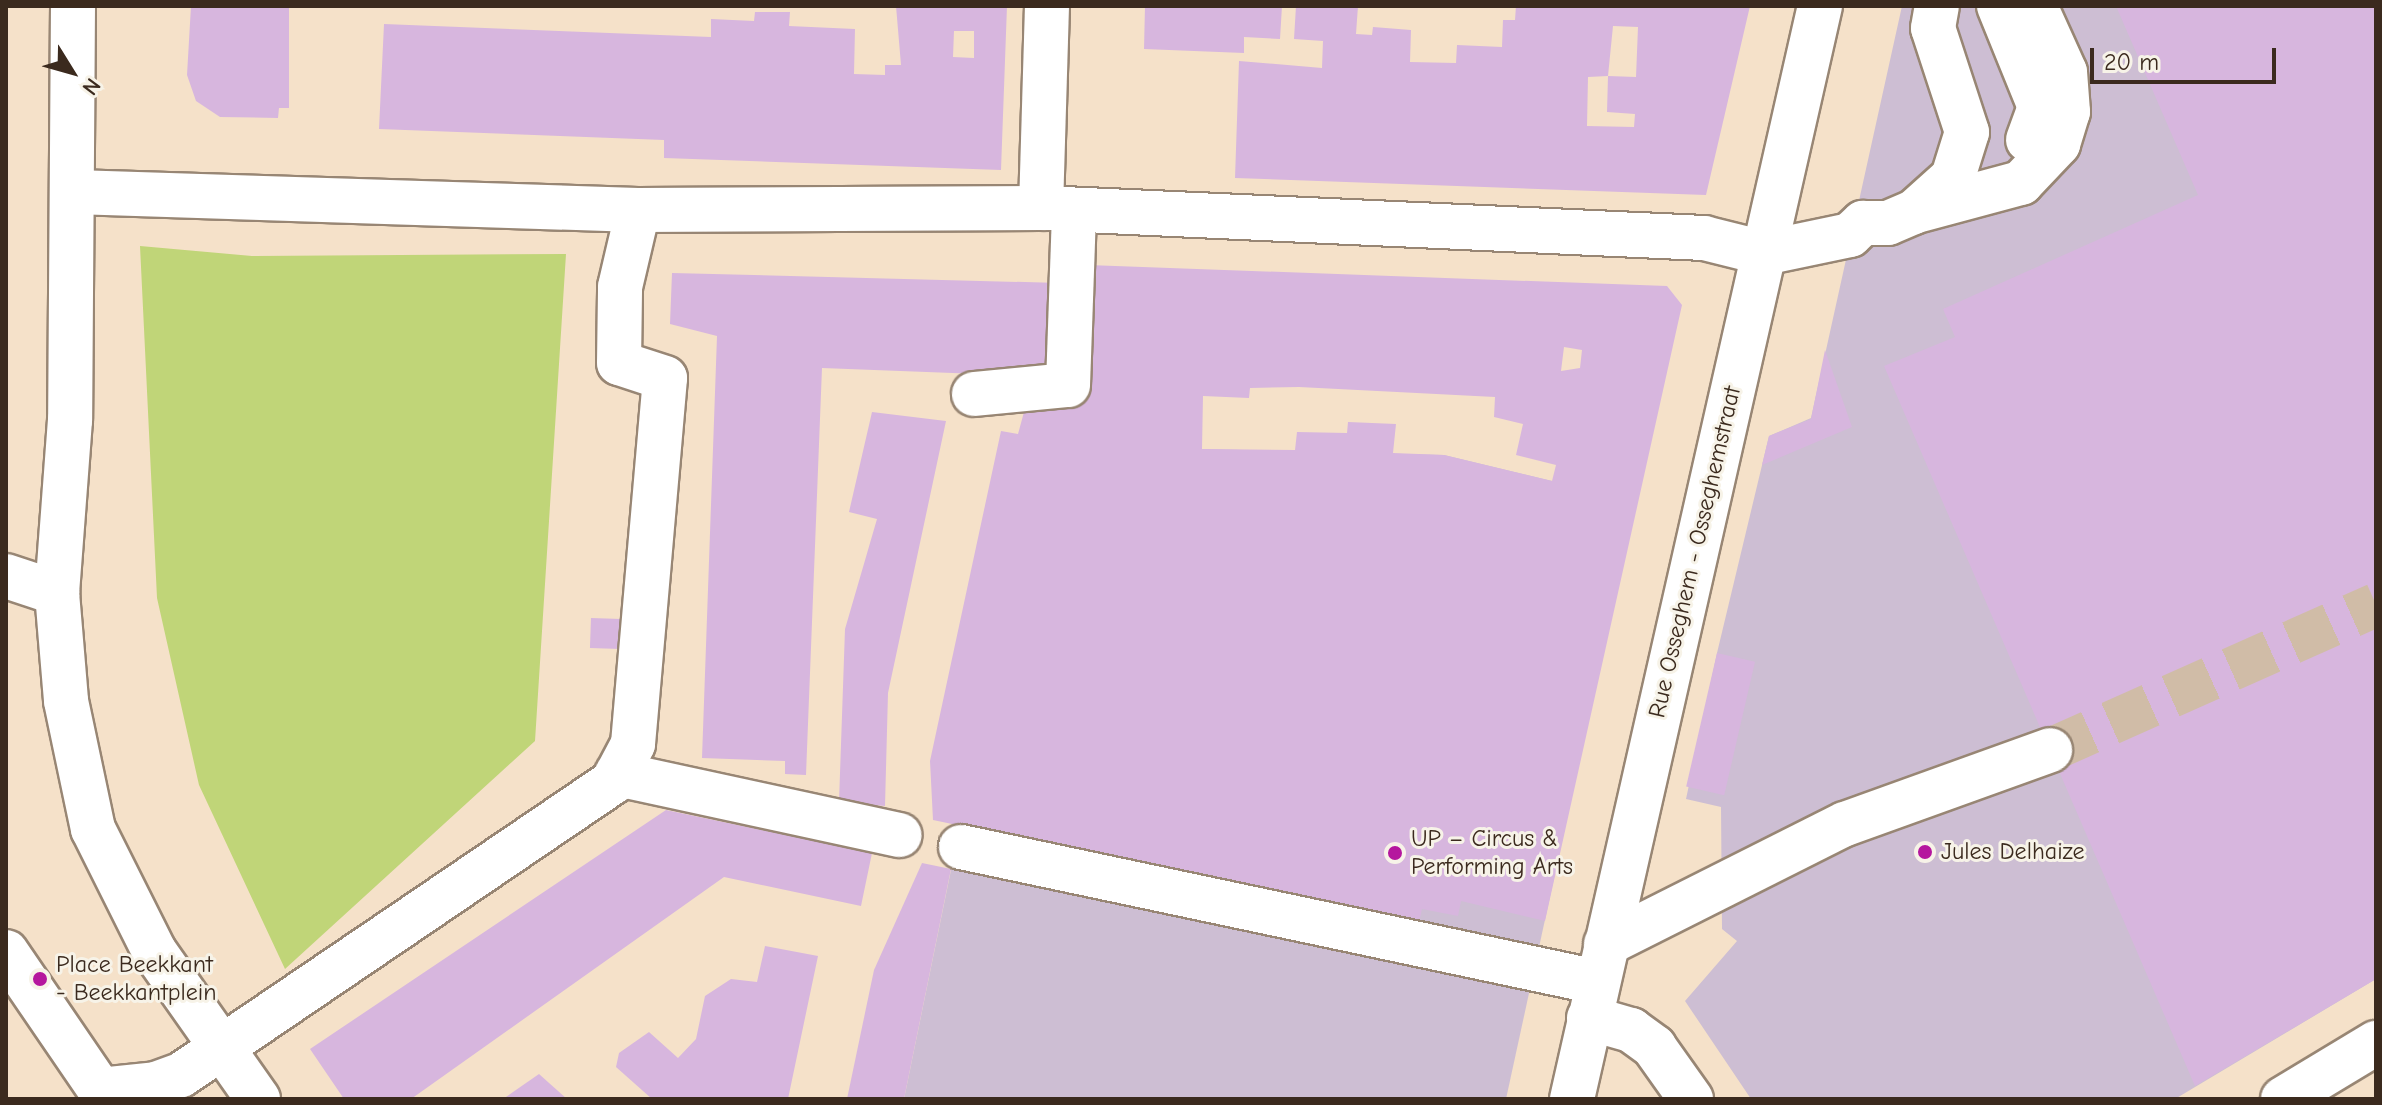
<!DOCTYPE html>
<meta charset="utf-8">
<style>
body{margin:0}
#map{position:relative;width:2382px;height:1105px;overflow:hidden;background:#f5e1c9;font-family:"Comic Neue",sans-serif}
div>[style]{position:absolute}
.industrial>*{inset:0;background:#cdbed3}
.green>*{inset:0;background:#c0d578}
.building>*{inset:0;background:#d7b6de;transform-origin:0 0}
.minor-tunnel>*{height:44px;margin-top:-22px;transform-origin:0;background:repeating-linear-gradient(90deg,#d0bca7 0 44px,transparent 0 66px)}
.roads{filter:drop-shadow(2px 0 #988674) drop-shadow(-2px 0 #988674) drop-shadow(0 2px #988674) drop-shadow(0 -2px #988674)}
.minor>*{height:44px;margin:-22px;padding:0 22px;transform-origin:22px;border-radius:22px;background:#fff}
.dots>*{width:22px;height:22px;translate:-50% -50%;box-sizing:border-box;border:4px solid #f7f3e8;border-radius:50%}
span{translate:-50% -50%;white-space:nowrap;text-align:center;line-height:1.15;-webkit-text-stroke:6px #f7f3e8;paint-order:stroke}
.street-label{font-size:24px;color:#3b2a1e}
.poi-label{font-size:24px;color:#3b2a1e}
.left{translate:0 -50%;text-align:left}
.frame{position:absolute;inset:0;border:8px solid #3b2a1e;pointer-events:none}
.north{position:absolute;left:32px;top:32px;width:80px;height:80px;-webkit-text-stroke:6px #f7f3e8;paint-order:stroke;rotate:127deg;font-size:22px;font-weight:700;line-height:32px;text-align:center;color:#3b2a1e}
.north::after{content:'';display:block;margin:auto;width:28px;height:36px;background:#3b2a1e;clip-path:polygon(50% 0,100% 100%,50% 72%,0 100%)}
.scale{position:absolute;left:2090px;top:48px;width:186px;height:36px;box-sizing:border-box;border:4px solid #3b2a1e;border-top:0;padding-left:10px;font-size:24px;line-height:28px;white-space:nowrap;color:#3b2a1e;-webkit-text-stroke:6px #f7f3e8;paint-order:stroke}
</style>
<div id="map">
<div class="industrial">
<div style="clip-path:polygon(1902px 6px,2376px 6px,2376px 979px,2175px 1099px,1751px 1099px,1685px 1001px,1737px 941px,1722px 929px,1721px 807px,1686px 799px,1717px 653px,1769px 436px,1811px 418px)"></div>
<div style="clip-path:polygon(1202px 449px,1444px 455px,1636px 501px,1506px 1099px,904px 1099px,951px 870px)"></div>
</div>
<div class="green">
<div style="clip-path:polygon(140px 246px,252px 256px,566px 254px,535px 741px,285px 969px,199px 785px,157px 598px)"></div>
</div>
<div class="building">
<div style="clip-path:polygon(191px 6px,289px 6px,289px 108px,279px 108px,278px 118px,220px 117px,196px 101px,187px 75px)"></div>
<div style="clip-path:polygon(evenodd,896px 6px,1007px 6px,1001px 170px,664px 158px,664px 140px,379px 129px,384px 24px,711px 37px,711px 19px,754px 21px,755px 12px,790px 12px,789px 26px,855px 29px,854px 74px,885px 75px,885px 65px,901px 65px,896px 6px,954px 31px,974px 31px,974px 58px,953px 57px,954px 31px)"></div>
<div style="clip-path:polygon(1145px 6px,1282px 6px,1280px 39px,1244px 37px,1244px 53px,1144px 49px)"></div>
<div style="clip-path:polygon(evenodd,1296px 6px,1358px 6px,1356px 34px,1372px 35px,1373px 27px,1411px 30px,1410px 62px,1456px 63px,1457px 45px,1502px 47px,1503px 20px,1515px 20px,1516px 6px,1750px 6px,1706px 195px,1235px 178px,1239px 61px,1322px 68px,1323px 41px,1294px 39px,1296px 6px,1613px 26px,1638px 27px,1636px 77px,1608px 76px,1607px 112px,1635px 114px,1634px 127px,1587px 126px,1588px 77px,1608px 76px,1613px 26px)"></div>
<div style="clip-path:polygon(2116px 6px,2376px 6px,2376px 979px,2195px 1086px,1884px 366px,1955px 337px,1943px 309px,2198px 195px)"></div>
<div style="clip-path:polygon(evenodd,1088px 265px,1667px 286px,1682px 305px,1545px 921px,1461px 901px,1458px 916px,1422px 909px,1419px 922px,933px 820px,930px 761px,1001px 431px,1018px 434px,1024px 412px,1084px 403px,1088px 265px,1564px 347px,1582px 350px,1580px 368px,1561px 371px,1564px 347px,1088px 265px,1299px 387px,1495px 397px,1494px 417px,1523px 424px,1516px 455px,1556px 465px,1552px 481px,1444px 455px,1393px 453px,1396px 424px,1348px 422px,1347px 433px,1297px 432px,1295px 450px,1202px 449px,1203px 396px,1249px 398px,1250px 388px,1299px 387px)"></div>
<div style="clip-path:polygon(672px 273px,1060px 283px,1056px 377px,822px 368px,806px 775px,785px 774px,785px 761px,702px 758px,717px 336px,670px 324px)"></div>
<div style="clip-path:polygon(1825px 350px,1852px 427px,1762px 465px,1769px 436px,1811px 419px)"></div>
<div style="clip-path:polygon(872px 412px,946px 421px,888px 693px,885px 806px,839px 802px,845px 629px,877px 519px,849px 512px)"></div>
<div style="left:591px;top:618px;width:30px;height:30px;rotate:2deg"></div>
<div style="left:1717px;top:653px;width:39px;height:137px;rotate:13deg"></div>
<div style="clip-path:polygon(666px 810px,872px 853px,861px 906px,724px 877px,411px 1099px,344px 1099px,310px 1049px)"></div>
<div style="clip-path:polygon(922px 863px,951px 869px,904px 1099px,847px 1099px,874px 970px)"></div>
<div style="clip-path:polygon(765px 946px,818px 956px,788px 1099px,652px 1099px,616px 1067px,619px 1053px,649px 1032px,678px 1058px,696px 1039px,705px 996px,731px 979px,757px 982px)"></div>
<div style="clip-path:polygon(539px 1074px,567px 1099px,503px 1099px)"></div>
</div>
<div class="minor-tunnel">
<div style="left:2050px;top:750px;width:357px;rotate:-24deg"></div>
</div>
<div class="roads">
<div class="minor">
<div style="left:73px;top:6px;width:414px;rotate:90.4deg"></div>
<div style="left:70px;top:420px;width:173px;rotate:94.3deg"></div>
<div style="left:57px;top:593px;width:108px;rotate:85.2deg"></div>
<div style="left:66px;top:701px;width:131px;rotate:78.1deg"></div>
<div style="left:93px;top:829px;width:136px;rotate:63.4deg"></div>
<div style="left:154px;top:951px;width:181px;rotate:54.9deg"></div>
<div style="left:1999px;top:6px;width:109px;rotate:67.9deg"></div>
<div style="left:2040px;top:107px;width:35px;rotate:110deg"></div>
<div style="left:74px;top:192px;width:564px;rotate:1.83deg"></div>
<div style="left:638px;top:210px;width:403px;rotate:-0.3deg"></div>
<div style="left:1041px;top:208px;width:664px;rotate:2.59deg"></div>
<div style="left:1704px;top:238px;width:62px;rotate:14deg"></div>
<div style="left:1764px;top:253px;width:88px;rotate:-11.8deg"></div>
<div style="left:1850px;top:235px;width:18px;rotate:-43deg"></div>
<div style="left:1863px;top:223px;width:25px"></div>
<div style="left:1888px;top:223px;width:28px;rotate:-23deg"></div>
<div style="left:1914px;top:212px;width:52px;rotate:-41.9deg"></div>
<div style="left:1953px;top:177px;width:47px;rotate:-72.7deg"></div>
<div style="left:1967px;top:132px;width:109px;rotate:-108.1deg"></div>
<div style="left:1933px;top:28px;width:22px;rotate:-80deg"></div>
<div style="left:1041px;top:208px;width:202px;rotate:-88.3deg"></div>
<div style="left:1920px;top:210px;width:105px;rotate:-15deg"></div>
<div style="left:2021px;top:183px;width:54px;rotate:-46.5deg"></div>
<div style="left:2058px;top:144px;width:34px;rotate:-73deg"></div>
<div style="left:2068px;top:112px;width:40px;rotate:-94.3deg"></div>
<div style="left:2065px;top:72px;width:72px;rotate:-114.4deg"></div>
<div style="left:974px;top:394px;width:94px;rotate:-5.5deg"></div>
<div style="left:1068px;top:385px;width:175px;rotate:-88deg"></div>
<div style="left:6px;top:576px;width:54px;rotate:18.4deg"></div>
<div style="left:617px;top:774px;width:289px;rotate:12.2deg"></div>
<div style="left:961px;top:847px;width:650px;rotate:11.98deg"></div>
<div style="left:1606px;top:944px;width:267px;rotate:-26.7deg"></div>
<div style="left:1845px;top:824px;width:218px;rotate:-19.8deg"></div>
<div style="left:6px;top:952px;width:167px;rotate:55.7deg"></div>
<div style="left:100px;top:1090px;width:56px;rotate:-6.1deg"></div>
<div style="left:156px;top:1084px;width:27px;rotate:-20deg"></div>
<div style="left:181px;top:1075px;width:522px;rotate:-34.15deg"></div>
<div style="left:613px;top:782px;width:43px;rotate:-62.2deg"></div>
<div style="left:633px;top:744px;width:367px;rotate:-85deg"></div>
<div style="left:665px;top:378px;width:48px;rotate:-161.9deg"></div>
<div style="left:619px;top:363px;width:76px;rotate:-89.2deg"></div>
<div style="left:620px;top:287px;width:79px;rotate:-76.8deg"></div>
<div style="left:1589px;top:1018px;width:44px;rotate:15.9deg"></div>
<div style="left:1631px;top:1030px;width:29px;rotate:36deg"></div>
<div style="left:1654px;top:1047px;width:64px;rotate:54.6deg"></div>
<div style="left:1572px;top:1099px;width:1121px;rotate:-77.22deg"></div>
<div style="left:2283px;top:1099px;width:109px;rotate:-31.1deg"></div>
</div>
</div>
<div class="dots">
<div style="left:1925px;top:852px;background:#b5179e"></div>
<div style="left:1395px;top:853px;background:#b5179e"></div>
<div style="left:40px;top:979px;background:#b5179e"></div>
</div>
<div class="street-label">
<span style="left:1695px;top:552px;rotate:-77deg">Rue Osseghem - Osseghemstraat</span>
</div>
<div class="poi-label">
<span class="left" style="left:1411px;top:853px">UP – Circus &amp;<br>Performing Arts</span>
<span class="left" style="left:1941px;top:852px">Jules Delhaize</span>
<span class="left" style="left:56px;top:979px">Place Beekkant<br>- Beekkantplein</span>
</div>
<div class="frame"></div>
<div class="north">N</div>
<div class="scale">20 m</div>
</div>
